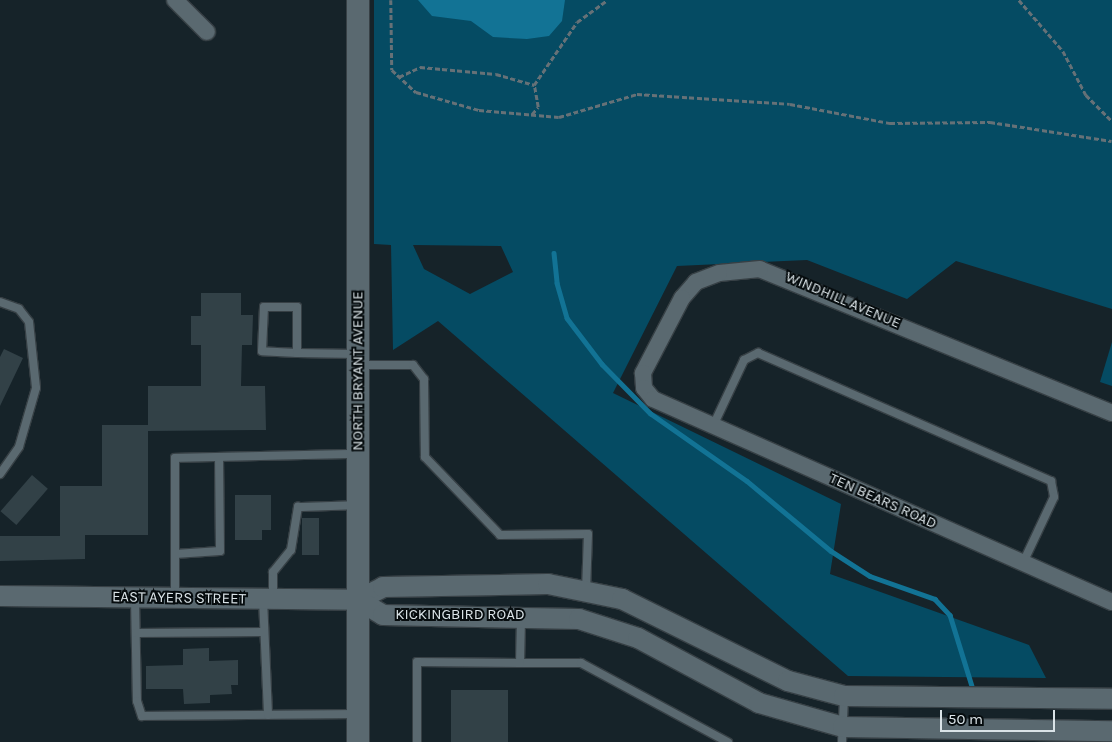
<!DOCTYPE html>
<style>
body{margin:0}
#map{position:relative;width:1112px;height:742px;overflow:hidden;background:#162329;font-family:Karla,sans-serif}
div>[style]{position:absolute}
.green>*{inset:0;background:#054b63}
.water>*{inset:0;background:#127395}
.stream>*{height:4.5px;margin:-2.25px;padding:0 2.25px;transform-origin:2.25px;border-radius:2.25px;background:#127395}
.building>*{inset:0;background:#324147;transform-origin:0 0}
.path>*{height:2.5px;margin-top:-1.25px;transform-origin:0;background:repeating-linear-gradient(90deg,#667177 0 5px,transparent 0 7.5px)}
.roads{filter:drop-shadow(1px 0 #374045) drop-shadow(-1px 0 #374045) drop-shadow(0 1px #374045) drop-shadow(0 -1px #374045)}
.service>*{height:8px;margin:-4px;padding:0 4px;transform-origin:4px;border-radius:4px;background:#5a6970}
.minor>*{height:16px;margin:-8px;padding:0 8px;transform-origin:8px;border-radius:8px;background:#5a6970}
.tertiary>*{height:20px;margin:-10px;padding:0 10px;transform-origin:10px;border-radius:10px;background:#5a6970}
.secondary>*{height:22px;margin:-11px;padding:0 11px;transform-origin:11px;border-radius:11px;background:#5a6970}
span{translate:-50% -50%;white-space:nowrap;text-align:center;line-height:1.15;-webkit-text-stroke:4px #060c0e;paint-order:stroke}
.street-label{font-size:15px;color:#dae3e7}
.scale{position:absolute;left:940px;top:710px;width:115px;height:22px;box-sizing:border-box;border:2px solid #dae3e7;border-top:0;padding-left:6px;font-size:15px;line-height:18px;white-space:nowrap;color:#dae3e7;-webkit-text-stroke:4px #060c0e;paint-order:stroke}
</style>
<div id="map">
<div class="green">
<div style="clip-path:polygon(evenodd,374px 0,1112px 0,1112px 309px,956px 261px,907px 299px,807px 260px,677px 266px,613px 393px,841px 504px,830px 574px,1029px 645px,1046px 678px,848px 676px,438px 321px,393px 350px,391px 245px,374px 244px,374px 0,413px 245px,501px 246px,513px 272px,470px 294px,424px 269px,413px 245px)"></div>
<div style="clip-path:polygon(1112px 342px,1112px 386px,1100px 382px)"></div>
</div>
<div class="water">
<div style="clip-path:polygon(418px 0,565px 0,562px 21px,549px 36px,527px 39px,493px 37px,471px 21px,432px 16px)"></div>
</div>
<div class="stream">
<div style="left:554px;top:253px;width:30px;rotate:84deg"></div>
<div style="left:557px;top:283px;width:36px;rotate:74deg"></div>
<div style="left:567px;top:318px;width:58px;rotate:52.7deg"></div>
<div style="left:602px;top:364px;width:69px;rotate:45.6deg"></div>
<div style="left:650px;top:413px;width:118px;rotate:35deg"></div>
<div style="left:747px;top:481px;width:109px;rotate:39.8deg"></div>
<div style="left:831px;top:551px;width:46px;rotate:32.7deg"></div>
<div style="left:870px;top:576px;width:69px;rotate:19.5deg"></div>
<div style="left:935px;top:599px;width:22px;rotate:47deg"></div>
<div style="left:950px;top:615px;width:74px;rotate:72.8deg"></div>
</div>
<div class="building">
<div style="clip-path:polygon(201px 293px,241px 293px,241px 315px,253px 315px,252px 345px,242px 345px,241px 386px,265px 386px,266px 430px,148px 431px,148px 386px,201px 386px,201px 345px,191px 345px,191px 316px,201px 316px)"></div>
<div style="clip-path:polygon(4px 349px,23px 358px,0 406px,0 357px)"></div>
<div style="clip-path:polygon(102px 425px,148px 425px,148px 535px,85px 535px,85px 559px,0 561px,0 536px,60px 536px,60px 486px,102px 486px)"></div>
<div style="left:32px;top:475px;width:21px;height:48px;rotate:41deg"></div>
<div style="clip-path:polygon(235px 495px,271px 495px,271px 530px,262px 530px,262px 540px,235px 540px)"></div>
<div style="left:302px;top:518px;width:17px;height:37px"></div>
<div style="clip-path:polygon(209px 648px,209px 661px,238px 660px,238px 685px,231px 685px,232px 694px,210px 695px,210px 703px,184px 704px,183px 689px,146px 689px,146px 666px,183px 665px,183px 649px)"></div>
<div style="left:451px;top:690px;width:57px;height:52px"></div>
</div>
<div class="path">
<div style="left:391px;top:0;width:70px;rotate:89.2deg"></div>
<div style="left:392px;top:70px;width:33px;rotate:43deg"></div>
<div style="left:416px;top:92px;width:66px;rotate:15.9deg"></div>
<div style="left:479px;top:110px;width:80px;rotate:5deg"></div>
<div style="left:559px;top:117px;width:81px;rotate:-16.4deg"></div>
<div style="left:637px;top:94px;width:153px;rotate:3.7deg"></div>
<div style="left:790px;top:104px;width:102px;rotate:10.8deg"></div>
<div style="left:890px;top:123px;width:100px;rotate:-0.6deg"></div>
<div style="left:990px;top:122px;width:123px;rotate:8.9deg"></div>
<div style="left:1019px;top:0;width:67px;rotate:49.2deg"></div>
<div style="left:1063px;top:51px;width:50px;rotate:62.4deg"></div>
<div style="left:1086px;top:95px;width:37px;rotate:45deg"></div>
<div style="left:399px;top:77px;width:23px;rotate:-25deg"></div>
<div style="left:420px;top:67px;width:76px;rotate:5.3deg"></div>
<div style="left:496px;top:74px;width:40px;rotate:16deg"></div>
<div style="left:534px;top:85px;width:76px;rotate:-55.7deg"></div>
<div style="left:577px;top:22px;width:37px;rotate:-36deg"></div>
<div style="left:532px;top:114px;width:9px;rotate:-49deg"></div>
<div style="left:538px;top:107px;width:22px;rotate:-100deg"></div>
</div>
<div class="roads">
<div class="service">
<div style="left:0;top:302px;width:20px;rotate:20deg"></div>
<div style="left:19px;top:309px;width:16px;rotate:52deg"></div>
<div style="left:29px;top:322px;width:66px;rotate:83.9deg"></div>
<div style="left:36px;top:388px;width:61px;rotate:106.1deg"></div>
<div style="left:19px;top:447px;width:33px;rotate:125deg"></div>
<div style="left:297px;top:353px;width:35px;rotate:-177deg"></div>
<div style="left:262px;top:351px;width:44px;rotate:-87.4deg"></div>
<div style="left:264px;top:307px;width:33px"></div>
<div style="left:297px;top:307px;width:46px;rotate:90deg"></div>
<div style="left:297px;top:353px;width:59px;rotate:1deg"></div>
<div style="left:360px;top:365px;width:53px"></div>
<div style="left:413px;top:365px;width:18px;rotate:52deg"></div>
<div style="left:424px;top:379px;width:78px;rotate:89.3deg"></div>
<div style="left:425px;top:457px;width:108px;rotate:46.1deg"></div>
<div style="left:500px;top:535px;width:88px;rotate:-0.7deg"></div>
<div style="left:588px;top:534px;width:56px;rotate:92deg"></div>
<div style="left:713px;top:426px;width:73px;rotate:-64.8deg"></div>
<div style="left:744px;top:360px;width:16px;rotate:-27deg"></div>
<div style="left:758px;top:353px;width:320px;rotate:23.6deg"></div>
<div style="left:1051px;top:481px;width:16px;rotate:79deg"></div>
<div style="left:1054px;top:497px;width:73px;rotate:115.2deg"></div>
<div style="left:175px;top:554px;width:45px;rotate:-3.8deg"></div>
<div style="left:220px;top:551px;width:94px;rotate:-90.6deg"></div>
<div style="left:175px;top:598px;width:140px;rotate:-90deg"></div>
<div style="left:175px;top:458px;width:181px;rotate:-1.3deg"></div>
<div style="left:135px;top:599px;width:102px;rotate:88.9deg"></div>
<div style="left:137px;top:701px;width:16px;rotate:72deg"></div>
<div style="left:142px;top:716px;width:213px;rotate:-0.5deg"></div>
<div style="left:263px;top:599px;width:116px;rotate:87.5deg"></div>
<div style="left:273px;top:599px;width:27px;rotate:-90deg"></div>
<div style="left:273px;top:572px;width:28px;rotate:-51deg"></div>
<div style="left:291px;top:550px;width:44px;rotate:-80.8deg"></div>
<div style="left:298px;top:507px;width:59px;rotate:-1.9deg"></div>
<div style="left:521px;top:619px;width:44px;rotate:91.3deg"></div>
<div style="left:520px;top:663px;width:61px"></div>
<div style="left:581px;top:663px;width:167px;rotate:28.3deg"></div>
<div style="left:136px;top:633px;width:128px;rotate:-0.4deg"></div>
<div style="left:417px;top:742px;width:80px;rotate:-90deg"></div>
<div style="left:417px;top:662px;width:103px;rotate:0.6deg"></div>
<div style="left:842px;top:742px;width:44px;rotate:-87.4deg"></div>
</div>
<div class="minor">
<div style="left:175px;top:0;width:45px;rotate:45deg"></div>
<div style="left:1112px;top:413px;width:380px;rotate:-157.8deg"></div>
<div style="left:760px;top:269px;width:41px;rotate:174.4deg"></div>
<div style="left:719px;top:273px;width:25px;rotate:159deg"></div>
<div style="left:696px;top:282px;width:21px;rotate:131deg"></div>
<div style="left:682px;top:298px;width:85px;rotate:117.5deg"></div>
<div style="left:643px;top:373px;width:15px;rotate:86deg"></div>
<div style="left:644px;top:388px;width:14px;rotate:51deg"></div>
<div style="left:653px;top:399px;width:502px;rotate:23.86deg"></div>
</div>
<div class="tertiary">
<div style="left:0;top:596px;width:358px;rotate:0.6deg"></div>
<div style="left:358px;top:600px;width:28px;rotate:-27deg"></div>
<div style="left:383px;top:587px;width:165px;rotate:-1deg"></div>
<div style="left:548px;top:584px;width:76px;rotate:11.5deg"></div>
<div style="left:622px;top:599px;width:185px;rotate:26.3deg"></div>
<div style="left:788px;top:681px;width:58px;rotate:15deg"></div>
<div style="left:844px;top:696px;width:268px;rotate:0.6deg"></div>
<div style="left:358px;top:600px;width:29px;rotate:31deg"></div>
<div style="left:383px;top:615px;width:196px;rotate:1.2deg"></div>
<div style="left:579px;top:619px;width:62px;rotate:17.9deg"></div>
<div style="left:638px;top:638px;width:137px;rotate:28.2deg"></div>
<div style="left:759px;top:703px;width:87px;rotate:15.9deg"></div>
<div style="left:843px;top:727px;width:269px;rotate:0.9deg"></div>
</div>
<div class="secondary">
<div style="left:358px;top:742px;width:742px;rotate:-90deg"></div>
</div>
</div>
<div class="street-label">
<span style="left:843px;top:300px;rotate:23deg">WINDHILL AVENUE</span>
<span style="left:358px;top:371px;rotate:-90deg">NORTH BRYANT AVENUE</span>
<span style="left:883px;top:501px;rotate:24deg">TEN BEARS ROAD</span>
<span style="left:179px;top:598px;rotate:1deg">EAST AYERS STREET</span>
<span style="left:460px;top:615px">KICKINGBIRD ROAD</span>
</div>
<div class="scale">50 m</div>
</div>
